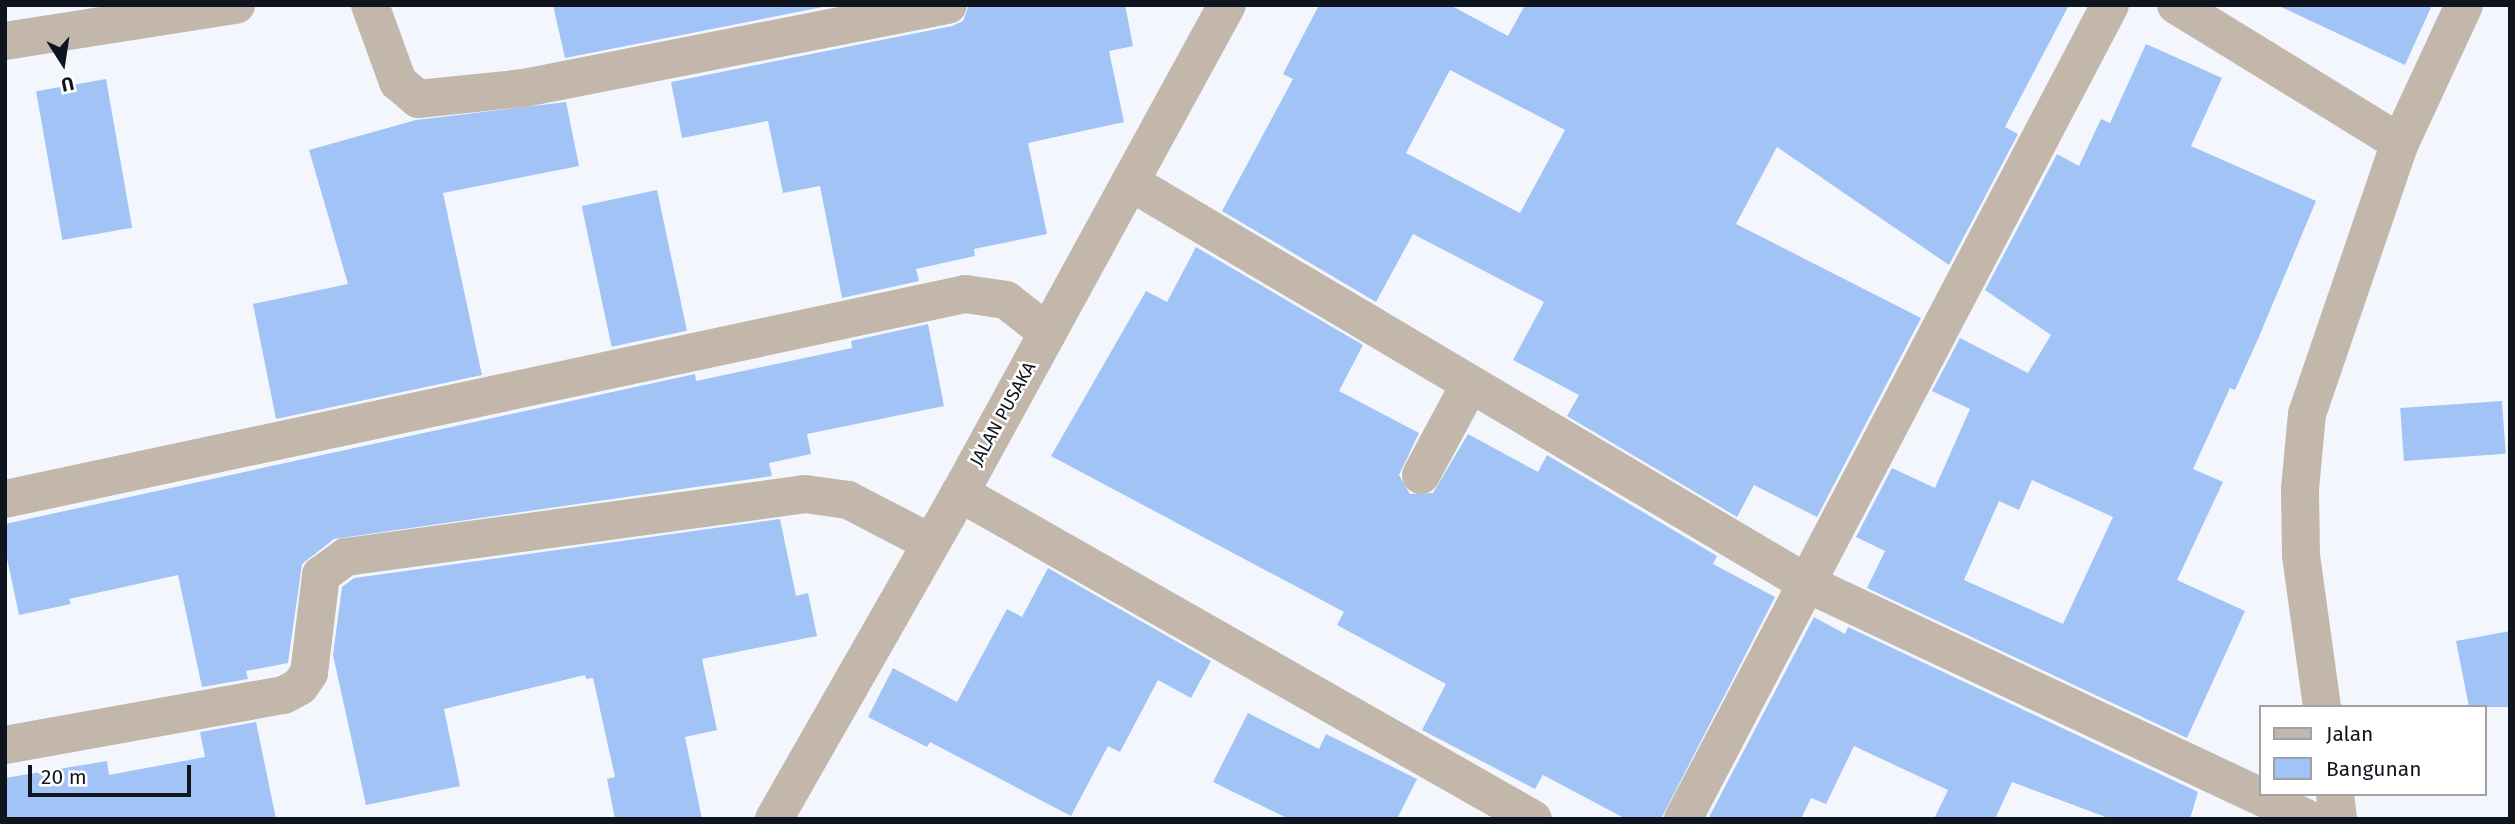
<!DOCTYPE html>
<style>
body{margin:0}
#map{position:relative;width:2515px;height:824px;overflow:hidden;background:#f3f7fd;font-family:"Fira Sans",sans-serif}
div>[style]{position:absolute}
.building>*{inset:0;background:#a2c3f5;transform-origin:0 0}
.minor>*{height:38px;margin:-19px;padding:0 19px;transform-origin:19px;border-radius:19px;background:#c3b7ac}
span{translate:-50% -50%;white-space:nowrap;text-align:center;line-height:1.15;-webkit-text-stroke:5px #fff;paint-order:stroke}
.street-label{font-size:18px;color:#0f151f}
.frame{position:absolute;inset:0;border:7px solid #0f151f;pointer-events:none}
.legend{position:absolute;left:2259px;top:705px;width:228px;height:91px;box-sizing:border-box;background:#fff;border:2px solid #9fa1a5;margin:0;padding:9px 12px;list-style:none;font-size:21px;color:#0f151f}
.legend li{display:flex;align-items:center;gap:14px;height:35px}
.legend b{width:35px;border:2px solid #9fa1a5}
.north{position:absolute;left:28px;top:28px;width:70px;height:70px;-webkit-text-stroke:5px #fff;paint-order:stroke;rotate:168deg;font-size:19px;font-weight:700;line-height:28px;text-align:center;color:#0f151f}
.north::after{content:'';display:block;margin:auto;width:24px;height:32px;background:#0f151f;clip-path:polygon(50% 0,100% 100%,50% 72%,0 100%)}
.scale{position:absolute;left:28px;top:765px;width:163px;height:32px;box-sizing:border-box;border:4px solid #0f151f;border-top:0;padding-left:9px;font-size:21px;line-height:24px;white-space:nowrap;color:#0f151f;-webkit-text-stroke:5px #fff;paint-order:stroke}
</style>
<div id="map">
<div class="building">
<div style="clip-path:polygon(553px 5px,833px 5px,565px 58px)"></div>
<div style="clip-path:polygon(969px 5px,1125px 5px,1133px 46px,1109px 51px,1124px 122px,1028px 143px,1047px 234px,974px 249px,975px 256px,916px 269px,919px 281px,842px 298px,820px 186px,783px 193px,768px 121px,682px 138px,671px 82px,952px 26px,963px 21px)"></div>
<div style="clip-path:polygon(evenodd,1319px 5px,1450px 5px,1508px 36px,1525px 5px,2069px 5px,2005px 127px,2018px 134px,1949px 265px,1777px 147px,1736px 224px,1921px 318px,1817px 517px,1754px 485px,1737px 517px,1567px 416px,1579px 395px,1513px 360px,1544px 302px,1413px 234px,1376px 302px,1222px 211px,1293px 79px,1283px 74px,1319px 5px,1450px 70px,1565px 130px,1520px 213px,1406px 153px,1450px 70px)"></div>
<div style="clip-path:polygon(2277px 5px,2432px 5px,2405px 65px)"></div>
<div style="clip-path:polygon(evenodd,2146px 44px,2222px 78px,2191px 146px,2316px 201px,2258px 339px,2235px 390px,2230px 388px,2193px 469px,2223px 482px,2177px 580px,2245px 611px,2187px 738px,1867px 588px,1885px 551px,1856px 537px,1892px 468px,1935px 488px,1970px 409px,1932px 391px,1960px 338px,2028px 373px,2051px 335px,1985px 290px,2057px 154px,2079px 166px,2101px 119px,2110px 123px,2146px 44px,2032px 480px,2113px 517px,2063px 624px,1964px 580px,1999px 501px,2019px 510px,2032px 480px)"></div>
<div style="left:106px;top:79px;width:151px;height:71px;rotate:80deg"></div>
<div style="clip-path:polygon(566px 102px,579px 166px,443px 193px,482px 375px,276px 419px,253px 304px,348px 284px,309px 150px,416px 120px)"></div>
<div style="left:657px;top:190px;width:144px;height:77px;rotate:78deg"></div>
<div style="clip-path:polygon(1196px 247px,1363px 345px,1339px 391px,1419px 433px,1399px 475px,1410px 494px,1433px 493px,1468px 434px,1538px 472px,1547px 455px,1717px 556px,1713px 564px,1775px 597px,1661px 819px,1626px 819px,1543px 775px,1535px 789px,1422px 730px,1446px 684px,1337px 625px,1344px 612px,1051px 456px,1146px 291px,1167px 302px)"></div>
<div style="clip-path:polygon(928px 324px,944px 406px,807px 434px,811px 454px,769px 463px,772px 476px,334px 539px,302px 564px,288px 663px,246px 671px,248px 679px,202px 687px,178px 575px,69px 599px,71px 604px,19px 615px,5px 549px,5px 524px,695px 374px,696px 381px,852px 348px,851px 341px)"></div>
<div style="left:2502px;top:401px;width:53px;height:102px;rotate:86deg"></div>
<div style="clip-path:polygon(780px 519px,796px 596px,808px 593px,817px 636px,702px 659px,717px 730px,685px 737px,702px 819px,615px 819px,607px 779px,615px 777px,593px 678px,586px 679px,585px 675px,444px 709px,460px 786px,366px 805px,333px 655px,342px 587px,354px 578px)"></div>
<div style="clip-path:polygon(1048px 568px,1211px 661px,1191px 698px,1158px 680px,1120px 752px,1108px 746px,1071px 816px,930px 742px,927px 747px,868px 717px,893px 668px,957px 702px,1007px 609px,1022px 617px)"></div>
<div style="clip-path:polygon(1814px 617px,1845px 634px,1848px 627px,2198px 792px,2190px 819px,2111px 819px,2012px 782px,1995px 819px,1934px 819px,1948px 790px,1854px 746px,1826px 804px,1811px 798px,1801px 819px,1708px 819px)"></div>
<div style="clip-path:polygon(2510px 631px,2510px 707px,2469px 707px,2456px 641px)"></div>
<div style="clip-path:polygon(1248px 713px,1319px 749px,1326px 734px,1417px 779px,1397px 819px,1289px 819px,1213px 782px)"></div>
<div style="clip-path:polygon(256px 722px,276px 819px,5px 819px,5px 778px,107px 761px,109px 775px,205px 757px,200px 732px)"></div>
</div>
<div class="minor">
<div style="left:370px;top:5px;width:82px;rotate:70deg"></div>
<div style="left:398px;top:82px;width:26px;rotate:40deg"></div>
<div style="left:418px;top:99px;width:107px;rotate:-5.9deg"></div>
<div style="left:524px;top:88px;width:432px;rotate:-11.1deg"></div>
<div style="left:2176px;top:5px;width:263px;rotate:31.6deg"></div>
<div style="left:5px;top:41px;width:234px;rotate:-8.9deg"></div>
<div style="left:1130px;top:182px;width:788px;rotate:30.66deg"></div>
<div style="left:1808px;top:584px;width:552px;rotate:25.17deg"></div>
<div style="left:1421px;top:475px;width:103px;rotate:-61.7deg"></div>
<div style="left:960px;top:493px;width:659px;rotate:29.64deg"></div>
<div style="left:5px;top:499px;width:982px;rotate:-12.05deg"></div>
<div style="left:965px;top:294px;width:41px;rotate:8.3deg"></div>
<div style="left:1006px;top:300px;width:53px;rotate:38.2deg"></div>
<div style="left:2322px;top:707px;width:153px;rotate:-97.9deg"></div>
<div style="left:2301px;top:555px;width:66px;rotate:-90.9deg"></div>
<div style="left:2300px;top:489px;width:75px;rotate:-84.7deg"></div>
<div style="left:2307px;top:414px;width:287px;rotate:-71.1deg"></div>
<div style="left:2400px;top:143px;width:152px;rotate:-65.1deg"></div>
<div style="left:5px;top:745px;width:283px;rotate:-10.2deg"></div>
<div style="left:284px;top:695px;width:18px;rotate:-29deg"></div>
<div style="left:300px;top:686px;width:16px;rotate:-55deg"></div>
<div style="left:309px;top:673px;width:99px;rotate:-83deg"></div>
<div style="left:321px;top:575px;width:31px;rotate:-36deg"></div>
<div style="left:346px;top:557px;width:463px;rotate:-7.8deg"></div>
<div style="left:805px;top:494px;width:43px;rotate:7.9deg"></div>
<div style="left:848px;top:500px;width:93px;rotate:27.4deg"></div>
<div style="left:2335px;top:794px;width:25px;rotate:83deg"></div>
<div style="left:774px;top:819px;width:375px;rotate:-60.3deg"></div>
<div style="left:960px;top:493px;width:556px;rotate:-61.32deg"></div>
<div style="left:1683px;top:819px;width:919px;rotate:-62.32deg"></div>
</div>
<div class="street-label">
<span style="left:1003px;top:414px;rotate:-61deg">JALAN PUSAKA</span>
</div>
<div class="frame"></div>
<ul class="legend">
<li><b style="height:9px;background:#c3b7ac"></b>Jalan</li>
<li><b style="height:19px;background:#a2c3f5"></b>Bangunan</li>
</ul>
<div class="north">U</div>
<div class="scale">20 m</div>
</div>
